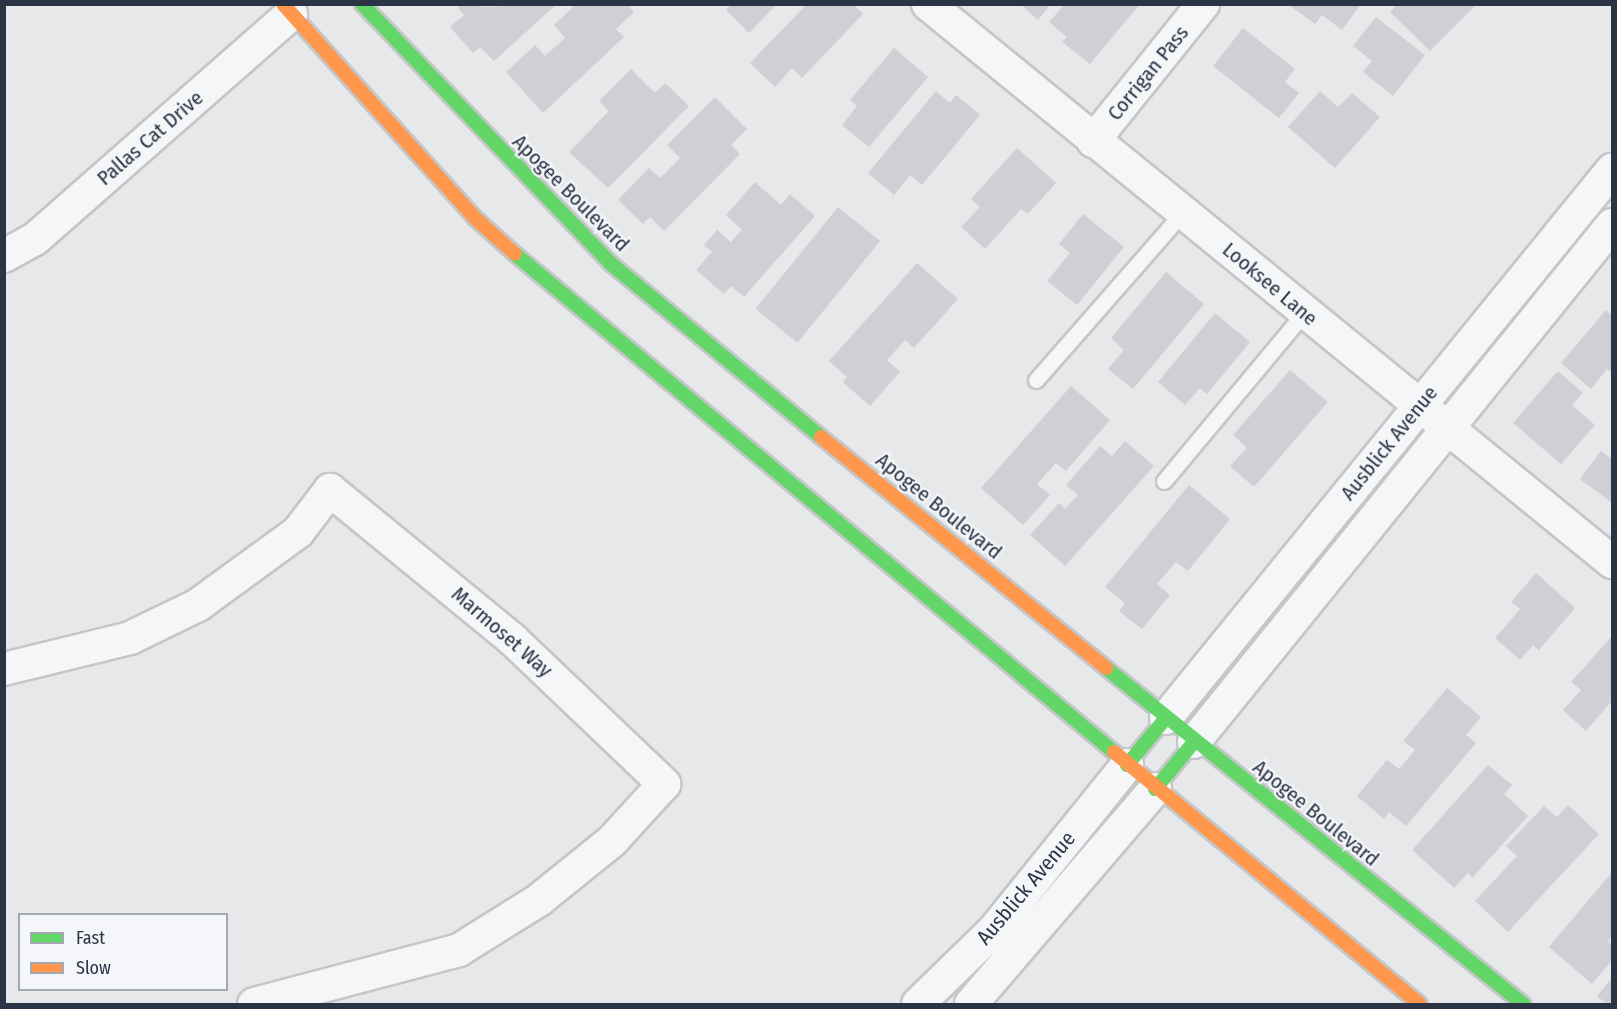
<!DOCTYPE html>
<style>
body{margin:0}
#map{position:relative;width:1617px;height:1009px;overflow:hidden;background:#e6e8ea;font-family:"Fira Sans Condensed",sans-serif}
div>[style]{position:absolute}
.building>*{inset:0;background:#ced0d3;transform-origin:0 0}
.roads{filter:drop-shadow(2px 0 #c4c6c8) drop-shadow(-2px 0 #c4c6c8) drop-shadow(0 2px #c4c6c8) drop-shadow(0 -2px #c4c6c8)}
.lane>*{height:15px;margin:-7.5px;padding:0 7.5px;transform-origin:7.5px;border-radius:7.5px;background:#f5f6f7}
.street>*{height:32px;margin:-16px;padding:0 16px;transform-origin:16px;border-radius:16px;background:#f5f6f7}
.fast>*{height:14px;margin:-7px;padding:0 7px;transform-origin:7px;border-radius:7px;background:#63d668}
.slow>*{height:14px;margin:-7px;padding:0 7px;transform-origin:7px;border-radius:7px;background:#ff974d}
span{translate:-50% -50%;white-space:nowrap;text-align:center;line-height:1.15;-webkit-text-stroke:4.5px #f4f6f9;paint-order:stroke}
.street-label{font-size:21px;color:#2b3445}
.frame{position:absolute;inset:0;border:6px solid #2b3445;pointer-events:none}
.legend{position:absolute;left:18px;top:913px;width:210px;height:78px;box-sizing:border-box;background:#f4f6f9;border:2px solid #a4a8b1;margin:0;padding:8px 10px;list-style:none;font-size:18px;color:#2b3445}
.legend li{display:flex;align-items:center;gap:12px;height:30px}
.legend b{width:30px;border:2px solid #a4a8b1}
</style>
<div id="map">
<div class="building">
<div style="clip-path:polygon(462px 4px,483px 7px,557px 4px,494px 61px,480px 47px,473px 53px,450px 27px,464px 15px,458px 8px)"></div>
<div style="clip-path:polygon(576px 4px,627px 4px,634px 12px,616px 29px,624px 37px,543px 113px,506px 72px,535px 45px,545px 56px,565px 38px,554px 25px)"></div>
<div style="clip-path:polygon(732px 4px,777px 4px,749px 33px,726px 10px)"></div>
<div style="clip-path:polygon(807px 4px,853px 4px,863px 14px,802px 78px,792px 68px,775px 87px,750px 63px)"></div>
<div style="clip-path:polygon(1020px 4px,1051px 4px,1038px 20px)"></div>
<div style="clip-path:polygon(1288px 4px,1361px 4px,1342px 30px,1322px 15px,1315px 24px)"></div>
<div style="clip-path:polygon(1398px 4px,1477px 4px,1430px 51px,1390px 12px)"></div>
<div style="clip-path:polygon(1064px 5px,1139px 5px,1090px 64px,1062px 42px,1067px 37px,1049px 22px)"></div>
<div style="clip-path:polygon(1376px 17px,1425px 55px,1393px 96px,1363px 72px,1372px 61px,1353px 46px)"></div>
<div style="clip-path:polygon(1243px 28px,1295px 69px,1285px 82px,1299px 93px,1279px 118px,1213px 66px)"></div>
<div style="clip-path:polygon(894px 48px,928px 77px,869px 147px,842px 125px,857px 106px,850px 100px)"></div>
<div style="clip-path:polygon(631px 69px,655px 93px,665px 83px,689px 106px,608px 188px,569px 152px,609px 111px,599px 101px)"></div>
<div style="clip-path:polygon(936px 91px,950px 103px,956px 95px,980px 115px,922px 185px,910px 175px,894px 195px,868px 173px)"></div>
<div style="clip-path:polygon(1320px 91px,1338px 107px,1352px 93px,1380px 117px,1335px 168px,1288px 127px)"></div>
<div style="clip-path:polygon(715px 97px,747px 129px,731px 145px,740px 154px,664px 231px,650px 217px,643px 224px,618px 200px,649px 168px,660px 178px,680px 158px,667px 145px)"></div>
<div style="clip-path:polygon(1017px 148px,1056px 183px,1028px 214px,1021px 209px,985px 249px,961px 227px,980px 207px,971px 199px)"></div>
<div style="clip-path:polygon(755px 182px,781px 205px,790px 194px,815px 216px,744px 297px,731px 286px,724px 294px,696px 270px,712px 252px,704px 245px,717px 230px,731px 242px,742px 230px,726px 215px)"></div>
<div style="left:838px;top:207px;width:54px;height:131px;rotate:39deg"></div>
<div style="clip-path:polygon(1083px 214px,1124px 247px,1077px 305px,1047px 281px,1070px 253px,1059px 244px)"></div>
<div style="clip-path:polygon(917px 263px,958px 299px,914px 348px,905px 340px,887px 360px,900px 372px,870px 406px,843px 382px,847px 377px,829px 361px)"></div>
<div style="clip-path:polygon(1166px 272px,1204px 304px,1133px 389px,1108px 369px,1124px 350px,1111px 338px)"></div>
<div style="clip-path:polygon(1606px 310px,1612px 315px,1612px 373px,1607px 369px,1591px 389px,1561px 363px)"></div>
<div style="clip-path:polygon(1215px 313px,1250px 342px,1207px 394px,1200px 388px,1185px 405px,1158px 382px)"></div>
<div style="clip-path:polygon(1290px 370px,1328px 402px,1254px 487px,1230px 466px,1247px 448px,1233px 435px)"></div>
<div style="clip-path:polygon(1558px 371px,1583px 393px,1572px 405px,1595px 425px,1561px 464px,1513px 423px)"></div>
<div style="clip-path:polygon(1071px 386px,1110px 420px,1066px 471px,1056px 463px,1037px 484px,1050px 495px,1023px 525px,981px 488px)"></div>
<div style="clip-path:polygon(1125px 441px,1154px 466px,1065px 566px,1030px 535px,1059px 503px,1065px 509px,1078px 495px,1066px 485px,1100px 446px,1112px 456px)"></div>
<div style="clip-path:polygon(1601px 451px,1612px 459px,1612px 503px,1580px 479px)"></div>
<div style="clip-path:polygon(1189px 485px,1230px 519px,1188px 571px,1176px 562px,1157px 584px,1170px 595px,1142px 629px,1119px 611px,1125px 603px,1105px 587px)"></div>
<div style="clip-path:polygon(1536px 573px,1575px 608px,1539px 650px,1533px 645px,1520px 660px,1495px 638px,1520px 609px,1511px 602px)"></div>
<div style="clip-path:polygon(1612px 636px,1612px 701px,1586px 731px,1563px 710px,1581px 690px,1571px 682px)"></div>
<div style="clip-path:polygon(1447px 688px,1481px 717px,1466px 735px,1476px 743px,1406px 826px,1389px 812px,1384px 819px,1357px 796px,1387px 760px,1399px 769px,1415px 750px,1403px 741px)"></div>
<div style="clip-path:polygon(1488px 765px,1512px 785px,1504px 794px,1528px 816px,1472px 878px,1468px 873px,1454px 888px,1412px 850px)"></div>
<div style="clip-path:polygon(1568px 805px,1599px 834px,1508px 932px,1475px 901px,1517px 856px,1506px 846px,1544px 806px,1557px 817px)"></div>
<div style="clip-path:polygon(1612px 872px,1612px 936px,1608px 941px,1612px 946px,1612px 960px,1592px 984px,1549px 947px)"></div>
<div style="clip-path:polygon(1612px 978px,1612px 1004px,1607px 1004px,1597px 996px)"></div>
</div>
<div class="roads">
<div class="lane">
<div style="left:1036px;top:380px;width:223px;rotate:-48.8deg"></div>
<div style="left:1164px;top:481px;width:219px;rotate:-50.2deg"></div>
</div>
<div class="street">
<div style="left:928px;top:4px;width:883px;rotate:39.21deg"></div>
<div style="left:1093px;top:141px;width:176px;rotate:-51.2deg"></div>
<div style="left:4px;top:256px;width:35px;rotate:-29deg"></div>
<div style="left:35px;top:239px;width:341px;rotate:-41.3deg"></div>
<div style="left:4px;top:669px;width:130px;rotate:-13.8deg"></div>
<div style="left:130px;top:638px;width:76px;rotate:-25.9deg"></div>
<div style="left:198px;top:605px;width:124px;rotate:-36.1deg"></div>
<div style="left:298px;top:532px;width:53px;rotate:-52.7deg"></div>
<div style="left:330px;top:490px;width:237px;rotate:39.3deg"></div>
<div style="left:513px;top:640px;width:209px;rotate:43.6deg"></div>
<div style="left:664px;top:784px;width:77px;rotate:132.4deg"></div>
<div style="left:612px;top:841px;width:94px;rotate:141.1deg"></div>
<div style="left:539px;top:900px;width:94px;rotate:148deg"></div>
<div style="left:459px;top:950px;width:212px;rotate:165.2deg"></div>
<div style="left:1166px;top:718px;width:707px;rotate:-50.86deg"></div>
<div style="left:1194px;top:742px;width:665px;rotate:-51.04deg"></div>
<div style="left:918px;top:1004px;width:106px;rotate:-44.2deg"></div>
<div style="left:994px;top:930px;width:212px;rotate:-51.1deg"></div>
<div style="left:971px;top:1004px;width:283px;rotate:-49.4deg"></div>
</div>
<div class="fast">
<div style="left:362px;top:4px;width:359px;rotate:46.2deg"></div>
<div style="left:610px;top:263px;width:273px;rotate:39.5deg"></div>
<div style="left:515px;top:254px;width:779px;rotate:39.74deg"></div>
<div style="left:1106px;top:668px;width:536px;rotate:38.86deg"></div>
<div style="left:1127px;top:765px;width:61px;rotate:-50.3deg"></div>
<div style="left:1155px;top:789px;width:61px;rotate:-50.3deg"></div>
</div>
<div class="slow">
<div style="left:283px;top:4px;width:289px;rotate:48.1deg"></div>
<div style="left:476px;top:219px;width:52px;rotate:41.9deg"></div>
<div style="left:821px;top:437px;width:367px;rotate:39deg"></div>
<div style="left:1114px;top:752px;width:396px;rotate:39.5deg"></div>
</div>
</div>
<div class="street-label">
<span style="left:1148px;top:73px;rotate:-51deg">Corrigan Pass</span>
<span style="left:150px;top:138px;rotate:-41deg">Pallas Cat Drive</span>
<span style="left:571px;top:193px;rotate:45deg">Apogee Boulevard</span>
<span style="left:1270px;top:284px;rotate:40deg">Looksee Lane</span>
<span style="left:1389px;top:443px;rotate:-51deg">Ausblick Avenue</span>
<span style="left:939px;top:506px;rotate:39deg">Apogee Boulevard</span>
<span style="left:502px;top:632px;rotate:41deg">Marmoset Way</span>
<span style="left:1316px;top:813px;rotate:39deg">Apogee Boulevard</span>
<span style="left:1026px;top:888px;rotate:-50deg">Ausblick Avenue</span>
</div>
<div class="frame"></div>
<ul class="legend">
<li><b style="height:8px;background:#63d668"></b>Fast</li>
<li><b style="height:8px;background:#ff974d"></b>Slow</li>
</ul>
</div>
